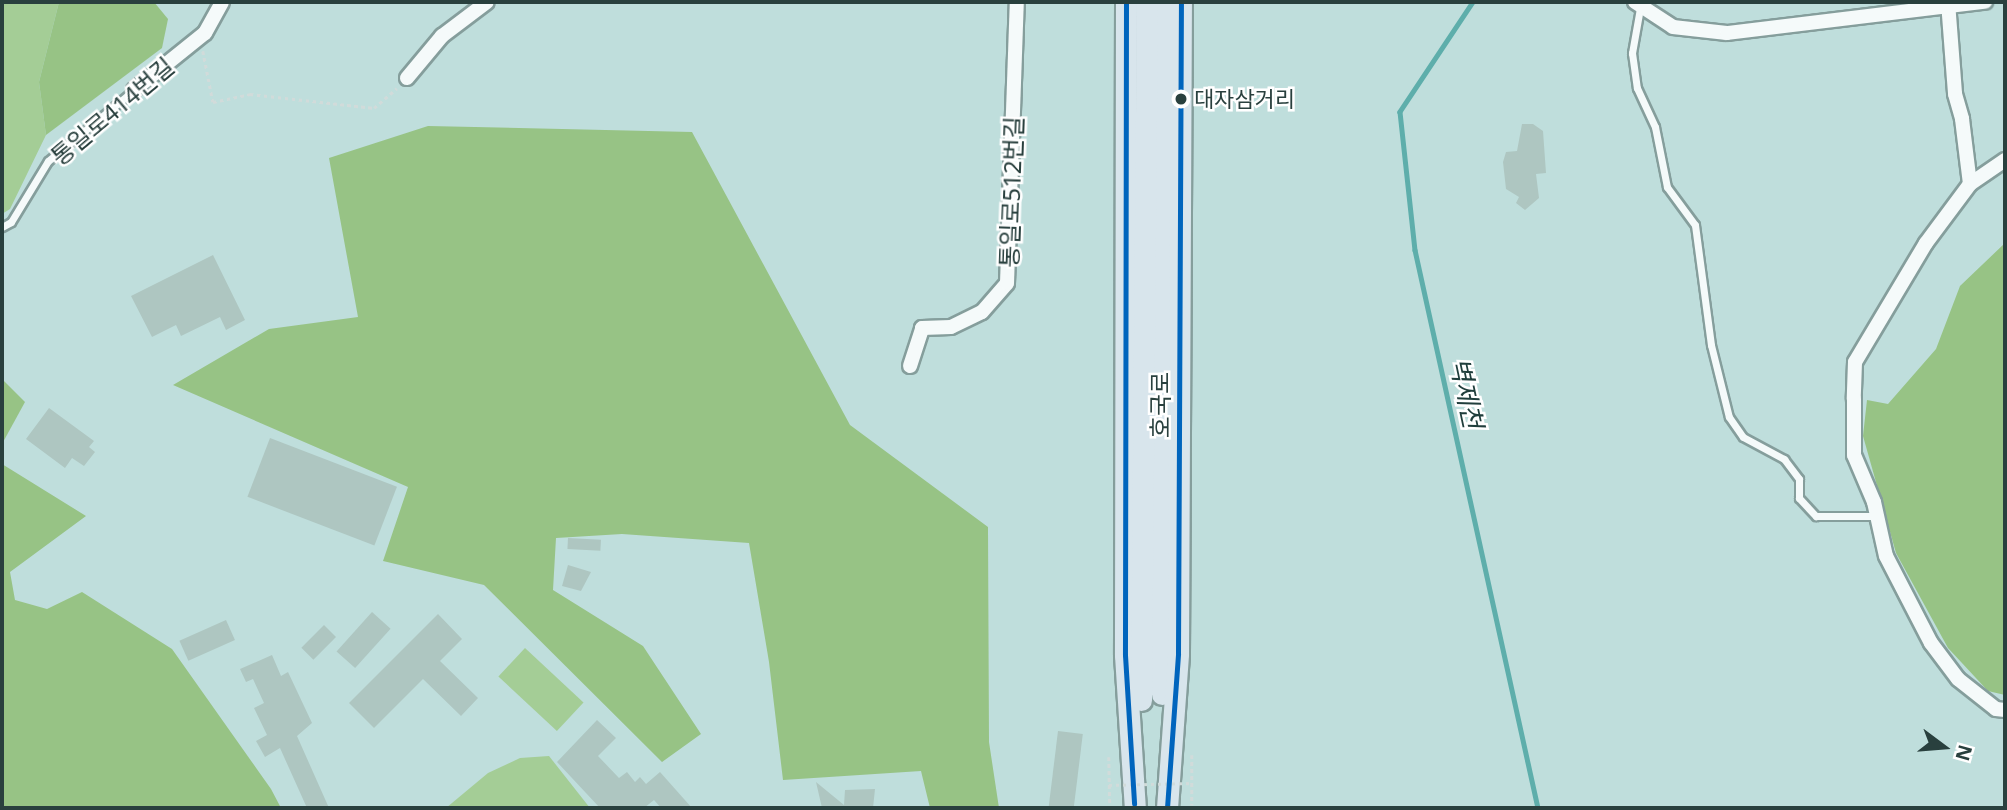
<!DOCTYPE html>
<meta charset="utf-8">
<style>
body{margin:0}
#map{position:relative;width:2007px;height:810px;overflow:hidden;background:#bfdedc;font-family:"Noto Sans","Noto Sans KR",sans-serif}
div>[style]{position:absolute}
.green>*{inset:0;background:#a4cd96;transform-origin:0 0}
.forest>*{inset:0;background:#97c385}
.stream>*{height:4.5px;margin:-2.25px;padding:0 2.25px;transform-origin:2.25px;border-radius:2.25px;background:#5eaeab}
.building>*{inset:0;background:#aec6c1;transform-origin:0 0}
.path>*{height:2.5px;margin-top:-1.25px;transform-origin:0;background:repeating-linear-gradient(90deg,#d1dbda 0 3.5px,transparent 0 7px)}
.roads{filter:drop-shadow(2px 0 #859e9c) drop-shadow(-2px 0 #859e9c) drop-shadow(0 2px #859e9c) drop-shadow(0 -2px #859e9c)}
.lane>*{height:7px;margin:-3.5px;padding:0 3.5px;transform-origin:3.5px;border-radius:3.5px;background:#f5fafa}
.street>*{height:14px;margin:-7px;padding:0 7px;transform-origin:7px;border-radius:7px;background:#f5fafa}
.primary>*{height:21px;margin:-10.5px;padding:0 10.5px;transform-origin:10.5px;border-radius:10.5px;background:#d8e5ec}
.path-bridge>*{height:2.5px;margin-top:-1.25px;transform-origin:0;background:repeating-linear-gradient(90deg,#d1dbda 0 3.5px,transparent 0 7px)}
.bus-1>*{height:5px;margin:-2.5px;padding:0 2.5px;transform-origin:2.5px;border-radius:2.5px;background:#0065bd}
.dots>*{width:19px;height:19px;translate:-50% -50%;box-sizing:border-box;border:4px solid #fff;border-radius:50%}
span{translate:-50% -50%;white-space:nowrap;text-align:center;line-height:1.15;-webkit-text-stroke:5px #fff;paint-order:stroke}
.bus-label{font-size:22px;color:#29403e}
.left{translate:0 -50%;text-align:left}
.street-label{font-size:24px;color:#29403e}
.water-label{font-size:26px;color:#203e3c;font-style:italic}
.frame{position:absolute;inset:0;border:4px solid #29403e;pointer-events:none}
.north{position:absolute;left:1909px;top:712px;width:70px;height:70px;-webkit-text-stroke:5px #fff;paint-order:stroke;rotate:106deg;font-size:19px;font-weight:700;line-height:28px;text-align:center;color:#29403e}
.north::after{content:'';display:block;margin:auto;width:24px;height:32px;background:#29403e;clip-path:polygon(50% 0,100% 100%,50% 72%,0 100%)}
</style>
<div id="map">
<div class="green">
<div style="clip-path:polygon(2px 2px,59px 2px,39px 82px,46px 135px,10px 209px,2px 214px)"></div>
<div style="left:525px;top:648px;width:80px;height:39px;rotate:43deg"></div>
<div style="clip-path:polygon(549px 756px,590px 808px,446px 808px,488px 773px,520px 758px)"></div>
</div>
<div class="forest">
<div style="clip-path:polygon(59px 2px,154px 2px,168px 19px,162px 48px,46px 135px,39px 82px)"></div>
<div style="clip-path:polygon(428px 126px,692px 132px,850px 425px,988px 527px,989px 742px,999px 808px,930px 808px,921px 771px,783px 780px,769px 662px,749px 543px,622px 534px,556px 538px,553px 590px,643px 646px,701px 734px,662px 762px,484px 585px,383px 561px,408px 487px,173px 385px,269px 329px,358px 317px,329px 158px)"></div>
<div style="clip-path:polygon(2005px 243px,2005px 695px,1988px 691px,1948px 648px,1896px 553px,1863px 436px,1867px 400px,1888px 404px,1936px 349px,1960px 286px)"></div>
<div style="clip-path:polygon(2px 379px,25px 402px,2px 444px)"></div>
<div style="clip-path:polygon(2px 464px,86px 516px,10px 572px,15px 600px,47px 609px,82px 592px,172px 649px,271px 789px,281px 808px,2px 808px)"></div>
</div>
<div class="stream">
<div style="left:1473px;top:2px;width:132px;rotate:123.6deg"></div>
<div style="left:1400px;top:112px;width:139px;rotate:83.8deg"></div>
<div style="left:1415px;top:250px;width:571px;rotate:77.57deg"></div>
</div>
<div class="building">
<div style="clip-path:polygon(1522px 124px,1533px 124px,1543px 131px,1546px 173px,1536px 174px,1539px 198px,1525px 210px,1516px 203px,1519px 197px,1506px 189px,1503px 162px,1506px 152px,1517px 151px)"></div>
<div style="clip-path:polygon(213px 255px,245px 320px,226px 330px,220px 317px,181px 336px,176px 325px,152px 337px,131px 296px)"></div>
<div style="clip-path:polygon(49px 408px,94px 441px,89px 447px,95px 452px,84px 466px,72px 458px,65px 468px,26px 439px)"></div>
<div style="left:270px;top:438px;width:136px;height:63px;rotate:21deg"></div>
<div style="left:568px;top:538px;width:33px;height:11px;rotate:3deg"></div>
<div style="clip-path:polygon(568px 565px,591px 572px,581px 591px,562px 586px)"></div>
<div style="left:372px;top:612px;width:25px;height:53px;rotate:42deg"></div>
<div style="clip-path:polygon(438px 614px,462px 639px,440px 661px,478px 698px,461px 716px,423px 679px,374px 728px,349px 703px)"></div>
<div style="left:226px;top:620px;width:22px;height:51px;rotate:66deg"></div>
<div style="left:324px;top:625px;width:17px;height:32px;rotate:45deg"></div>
<div style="clip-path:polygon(272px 655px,281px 676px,288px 672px,312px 723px,297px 736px,329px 808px,307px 808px,280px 748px,265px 757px,256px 741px,267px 735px,254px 708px,264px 703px,253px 679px,246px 682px,240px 669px)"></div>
<div style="clip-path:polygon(597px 720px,616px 738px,598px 756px,619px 778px,627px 772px,635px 782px,640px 777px,646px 784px,660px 772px,692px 808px,661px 808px,654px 800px,644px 808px,600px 808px,557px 762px)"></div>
<div style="left:1058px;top:731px;width:25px;height:77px;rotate:7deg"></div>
<div style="clip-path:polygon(816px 782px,844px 805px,845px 790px,875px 789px,873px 808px,822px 808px)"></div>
</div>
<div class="path">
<div style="left:203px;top:51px;width:52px;rotate:78.9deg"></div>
<div style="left:213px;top:102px;width:38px;rotate:-12deg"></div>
<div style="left:250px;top:94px;width:125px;rotate:6.4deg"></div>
<div style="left:374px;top:108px;width:30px;rotate:-41deg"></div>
<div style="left:1192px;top:755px;width:50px;rotate:90deg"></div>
<div style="left:1109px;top:757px;width:50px;rotate:88.9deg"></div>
</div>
<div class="roads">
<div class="lane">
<div style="left:1640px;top:8px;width:46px;rotate:100.1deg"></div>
<div style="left:1632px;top:53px;width:35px;rotate:82deg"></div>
<div style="left:1637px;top:88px;width:43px;rotate:65.2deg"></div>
<div style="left:1655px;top:127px;width:61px;rotate:78.7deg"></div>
<div style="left:1667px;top:187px;width:47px;rotate:53.6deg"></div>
<div style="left:1695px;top:225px;width:121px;rotate:82.4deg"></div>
<div style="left:1711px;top:345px;width:74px;rotate:76deg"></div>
<div style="left:1729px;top:417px;width:24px;rotate:55deg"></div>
<div style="left:1743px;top:437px;width:47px;rotate:28.2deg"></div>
<div style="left:1784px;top:459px;width:25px;rotate:53deg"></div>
<div style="left:1799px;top:479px;width:19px;rotate:90deg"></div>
<div style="left:1799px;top:498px;width:25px;rotate:47deg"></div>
<div style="left:1816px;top:516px;width:61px"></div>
<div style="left:2px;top:227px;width:10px;rotate:-29deg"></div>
<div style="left:11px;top:222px;width:71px;rotate:-58.8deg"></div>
<div style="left:48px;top:161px;width:112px;rotate:-39.5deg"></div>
</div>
<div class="street">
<div style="left:1635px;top:2px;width:45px;rotate:33.3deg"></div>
<div style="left:1673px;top:27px;width:54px;rotate:6.3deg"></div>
<div style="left:1727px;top:33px;width:260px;rotate:-6.9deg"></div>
<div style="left:1948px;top:2px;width:92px;rotate:85.6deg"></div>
<div style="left:1955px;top:94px;width:26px;rotate:74deg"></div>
<div style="left:1962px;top:119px;width:65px;rotate:83deg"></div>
<div style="left:407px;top:78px;width:55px;rotate:-50.2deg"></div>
<div style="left:442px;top:36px;width:56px;rotate:-37.1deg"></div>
<div style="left:134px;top:90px;width:91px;rotate:-38.8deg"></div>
<div style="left:205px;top:33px;width:35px;rotate:-61deg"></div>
<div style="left:2005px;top:160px;width:42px;rotate:145.6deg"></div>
<div style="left:1970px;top:184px;width:74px;rotate:126.7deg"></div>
<div style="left:1926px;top:243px;width:139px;rotate:120.8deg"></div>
<div style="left:1855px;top:362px;width:37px;rotate:92deg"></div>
<div style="left:1854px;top:399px;width:56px;rotate:90deg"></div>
<div style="left:1854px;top:455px;width:51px;rotate:66.9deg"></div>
<div style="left:1874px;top:502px;width:55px;rotate:77.5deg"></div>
<div style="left:1886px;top:556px;width:98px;rotate:62.7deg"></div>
<div style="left:1931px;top:643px;width:45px;rotate:53.1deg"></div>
<div style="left:1958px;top:679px;width:48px;rotate:38.3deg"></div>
<div style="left:1996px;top:709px;width:9px;rotate:6deg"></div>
<div style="left:910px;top:366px;width:40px;rotate:-72deg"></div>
<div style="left:922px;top:328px;width:29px;rotate:-2deg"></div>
<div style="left:951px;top:327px;width:34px;rotate:-26deg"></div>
<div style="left:982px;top:312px;width:38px;rotate:-49deg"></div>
<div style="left:1007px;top:283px;width:281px;rotate:-88deg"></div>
</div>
<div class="primary">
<div style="left:1126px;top:2px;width:653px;rotate:90.09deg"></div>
<div style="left:1125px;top:655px;width:153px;rotate:86.3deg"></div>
<div style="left:1162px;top:2px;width:692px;rotate:90deg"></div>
<div style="left:1141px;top:700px;width:698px;rotate:-89.51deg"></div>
<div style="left:1167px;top:808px;width:155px;rotate:-85.9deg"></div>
<div style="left:1178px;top:653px;width:651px;rotate:-89.74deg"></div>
</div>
</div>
<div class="path-bridge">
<div style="left:1109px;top:785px;width:83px;rotate:-1.4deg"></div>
</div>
<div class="bus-1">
<div style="left:1126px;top:2px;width:653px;rotate:90.09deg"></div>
<div style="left:1125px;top:655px;width:149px;rotate:86.5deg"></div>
<div style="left:1167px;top:808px;width:155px;rotate:-85.9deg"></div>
<div style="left:1178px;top:653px;width:651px;rotate:-89.74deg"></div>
</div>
<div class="dots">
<div style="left:1181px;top:99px;background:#29403e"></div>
</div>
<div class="bus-label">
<span class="left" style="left:1194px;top:99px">대자삼거리</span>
</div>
<div class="street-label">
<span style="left:112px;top:111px;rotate:-40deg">통일로414번길</span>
<span style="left:1011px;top:192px;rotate:-88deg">통일로512번길</span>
<span style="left:1160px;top:405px;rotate:-90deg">호국로</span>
</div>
<div class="water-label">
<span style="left:1466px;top:393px;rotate:78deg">벽제천</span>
</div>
<div class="frame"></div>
<div class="north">N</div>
</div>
